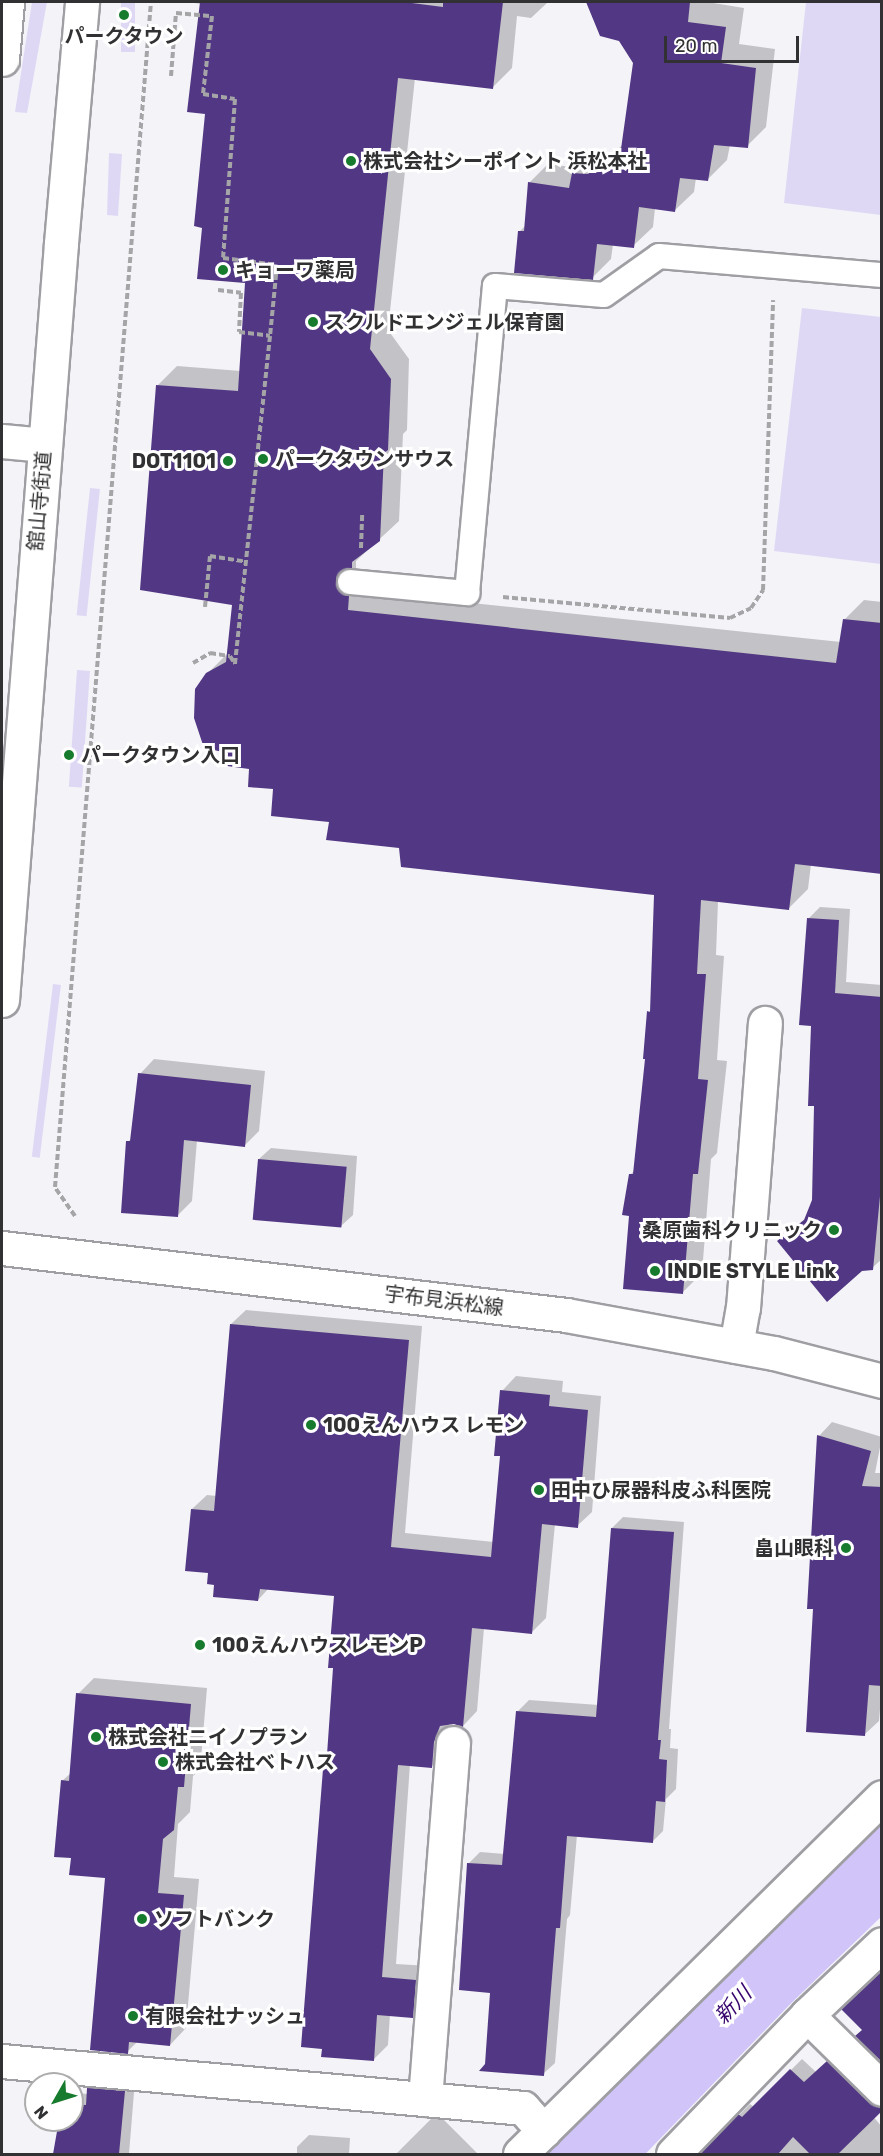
<!DOCTYPE html>
<meta charset="utf-8">
<style>
body{margin:0}
#map{position:relative;width:883px;height:2156px;overflow:hidden;background:#f4f3f8;font-family:Rubik,"Noto Sans JP",sans-serif}
div>[style]{position:absolute}
.green>*{inset:0;background:#dfd8f5;transform-origin:0 0}
.shadow>*{inset:0;background:#0003}
.river>*{height:81px;margin:-40.5px;padding:0 40.5px;transform-origin:40.5px;border-radius:40.5px;background:#d1c4f9}
.building>*{inset:0;background:#523884;transform-origin:0 0}
.path>*{height:4px;margin-top:-2px;transform-origin:0;background:repeating-linear-gradient(90deg,#a5a5a8 0 6px,transparent 0 9px)}
.roads{filter:drop-shadow(2px 0 #9f9ea3) drop-shadow(-2px 0 #9f9ea3) drop-shadow(0 2px #9f9ea3) drop-shadow(0 -2px #9f9ea3)}
.lane>*{height:24px;margin:-12px;padding:0 12px;transform-origin:12px;border-radius:12px;background:#fff}
.street>*{height:33px;margin:-16.5px;padding:0 16.5px;transform-origin:16.5px;border-radius:16.5px;background:#fff}
.secondary>*{height:33px;margin:-16.5px;padding:0 16.5px;transform-origin:16.5px;border-radius:16.5px;background:#fff}
.dots>*{width:16px;height:16px;translate:-50% -50%;box-sizing:border-box;border:3px solid #fff;border-radius:50%}
span{translate:-50% -50%;white-space:nowrap;text-align:center;line-height:1.15;-webkit-text-stroke:6px #fff;paint-order:stroke}
.poi-label{font-size:20px;color:#313133;font-weight:700}
.left{translate:0 -50%;text-align:left}
.right{translate:-100% -50%;text-align:right}
.street-label{font-size:20px;color:#313133}
.water-label{font-size:21px;color:#37056d;font-style:italic}
.frame{position:absolute;inset:0;border:3px solid #313133;pointer-events:none}
.north{position:absolute;left:24px;top:2072px;width:60px;height:60px;box-sizing:border-box;background:#fff;border:2px solid #adadad;border-radius:50%;rotate:231deg;font-size:16px;font-weight:700;line-height:24px;text-align:center;color:#313133}
.north::after{content:'';display:block;margin:auto;width:21px;height:27px;background:#167b2d;clip-path:polygon(50% 0,100% 100%,50% 72%,0 100%)}
.scale{position:absolute;left:664px;top:36px;width:135px;height:27px;box-sizing:border-box;border:3px solid #313133;border-top:0;padding-left:8px;font-size:18px;line-height:21px;white-space:nowrap;color:#313133;-webkit-text-stroke:4px #fff;paint-order:stroke}
</style>
<div id="map">
<div class="green">
<div style="clip-path:polygon(32px 2px,47px 2px,27px 113px,15px 112px)"></div>
<div style="left:121px;top:2px;width:14px;height:50px"></div>
<div style="clip-path:polygon(806px 2px,881px 2px,881px 215px,784px 203px)"></div>
<div style="clip-path:polygon(109px 153px,122px 154px,118px 216px,107px 215px)"></div>
<div style="clip-path:polygon(802px 308px,881px 317px,881px 564px,774px 551px)"></div>
<div style="left:90px;top:488px;width:10px;height:128px;rotate:6deg"></div>
<div style="left:77px;top:670px;width:13px;height:117px;rotate:4deg"></div>
<div style="left:53px;top:984px;width:8px;height:174px;rotate:7deg"></div>
</div>
<div class="shadow">
<div style="clip-path:polygon(187px 2px,548px 2px,531px 18px,517px 16px,512px 68px,492px 88px,415px 78px,388px 330px,409px 359px,407px 430px,403px 434px,399px 521px,356px 561px,356px 568px,367px 592px,841px 642px,845px 619px,864px 600px,882px 602px,882px 873px,811px 864px,808px 889px,788px 909px,718px 901px,716px 955px,724px 956px,717px 1060px,727px 1061px,717px 1153px,711px 1159px,702px 1273px,682px 1293px,631px 1215px,630px 1175px,634px 1171px,647px 1058px,649px 1012px,651px 1009px,655px 894px,400px 847px,330px 821px,274px 788px,230px 752px,207px 674px,227px 654px,234px 604px,157px 386px,177px 366px,241px 371px,247px 282px,203px 227px,206px 113px,201px 4px)"></div>
<div style="clip-path:polygon(587px 2px,707px 2px,744px 8px,739px 44px,775px 49px,766px 127px,747px 146px,730px 145px,727px 160px,708px 179px,696px 178px,694px 192px,674px 211px,655px 208px,653px 227px,633px 246px,613px 244px,611px 259px,592px 278px,520px 231px,526px 225px,529px 183px,548px 164px,579px 168px,593px 154px,609px 156px,624px 144px,635px 63px,620px 40px,601px 34px)"></div>
<div style="clip-path:polygon(820px 907px,850px 909px,846px 982px,882px 985px,882px 1259px,872px 1268px,779px 1241px,807px 1217px,813px 1201px,815px 1105px,808px 919px)"></div>
<div style="clip-path:polygon(154px 1059px,265px 1071px,259px 1131px,244px 1146px,197px 1140px,192px 1201px,177px 1216px,128px 1142px,132px 1138px,140px 1074px)"></div>
<div style="clip-path:polygon(271px 1148px,357px 1156px,353px 1215px,341px 1226px,259px 1159px)"></div>
<div style="clip-path:polygon(246px 1310px,422px 1326px,405px 1533px,494px 1542px,501px 1455px,502px 1391px,516px 1376px,563px 1381px,562px 1392px,601px 1396px,592px 1512px,577px 1526px,555px 1524px,546px 1618px,532px 1632px,484px 1628px,477px 1711px,463px 1726px,449px 1723px,446px 1752px,432px 1766px,410px 1764px,396px 1964px,429px 1966px,426px 2002px,412px 2016px,390px 2014px,388px 2045px,374px 2059px,325px 1770px,328px 1767px,335px 1667px,335px 1594px,269px 1588px,258px 1600px,215px 1583px,192px 1509px,207px 1495px,217px 1496px,231px 1324px)"></div>
<div style="clip-path:polygon(832px 1422px,882px 1437px,875px 1473px,882px 1473px,882px 1685px,879px 1721px,865px 1734px,815px 1608px,819px 1436px)"></div>
<div style="clip-path:polygon(623px 1517px,684px 1522px,669px 1729px,671px 1729px,670px 1748px,678px 1749px,676px 1789px,666px 1799px,663px 1831px,652px 1842px,577px 1835px,570px 1915px,567px 1919px,555px 2063px,543px 2074px,487px 2065px,492px 1992px,469px 1863px,480px 1852px,505px 1854px,517px 1712px,529px 1700px,599px 1705px,612px 1528px)"></div>
<div style="clip-path:polygon(94px 1678px,207px 1688px,200px 1770px,193px 1776px,190px 1812px,178px 1824px,174px 1877px,199px 1879px,186px 2028px,170px 2045px,137px 2042px,127px 2052px,107px 1877px,73px 1857px,62px 1781px,72px 1772px,78px 1694px)"></div>
<div style="clip-path:polygon(839px 2051px,877px 2089px,862px 2103px,882px 2127px,882px 2154px,701px 2154px,750px 2104px,754px 2107px,802px 2059px,816px 2072px)"></div>
<div style="clip-path:polygon(100px 2077px,135px 2080px,129px 2154px,56px 2154px,61px 2120px,72px 2120px,72px 2097px,76px 2093px,88px 2094px,89px 2088px)"></div>
<div style="clip-path:polygon(437px 2113px,478px 2154px,396px 2154px)"></div>
<div style="clip-path:polygon(309px 2135px,350px 2138px,349px 2154px,297px 2154px,297px 2147px)"></div>
</div>
<div class="river">
<div style="left:588px;top:2154px;width:253px;rotate:-46deg"></div>
<div style="left:764px;top:1972px;width:163px;rotate:-43.8deg"></div>
</div>
<div class="building">
<div style="clip-path:polygon(200px 2px,404px 2px,443px 7px,443px 2px,503px 2px,493px 89px,398px 78px,370px 349px,391px 379px,388px 450px,384px 453px,380px 541px,352px 562px,352px 568px,338px 574px,337px 588px,349px 596px,348px 610px,836px 663px,843px 619px,882px 623px,882px 874px,795px 864px,789px 910px,701px 900px,697px 974px,706px 974px,698px 1079px,708px 1080px,698px 1174px,693px 1174px,683px 1294px,623px 1289px,629px 1216px,622px 1215px,629px 1174px,633px 1174px,645px 1059px,643px 1059px,647px 1011px,650px 1012px,654px 895px,401px 867px,399px 848px,326px 840px,329px 822px,271px 816px,273px 789px,248px 787px,249px 769px,227px 766px,228px 753px,204px 748px,194px 718px,195px 689px,206px 673px,226px 662px,232px 605px,140px 590px,156px 385px,238px 391px,245px 283px,197px 279px,202px 228px,194px 226px,205px 114px,187px 112px)"></div>
<div style="clip-path:polygon(586px 2px,690px 2px,688px 22px,726px 27px,721px 63px,756px 68px,748px 148px,714px 145px,708px 181px,680px 178px,675px 212px,639px 207px,634px 248px,597px 244px,593px 280px,514px 273px,518px 231px,524px 231px,528px 182px,569px 188px,572px 173px,588px 174px,621px 149px,633px 63px,619px 41px,600px 36px)"></div>
<div style="clip-path:polygon(807px 918px,839px 920px,835px 993px,882px 997px,882px 1175px,873px 1270px,862px 1271px,827px 1302px,777px 1241px,804px 1220px,812px 1200px,814px 1106px,808px 1106px,811px 1026px,799px 1025px)"></div>
<div style="clip-path:polygon(138px 1073px,251px 1085px,245px 1147px,184px 1140px,178px 1217px,121px 1213px,126px 1141px,130px 1141px)"></div>
<div style="left:258px;top:1159px;width:89px;height:61px;rotate:5deg"></div>
<div style="clip-path:polygon(230px 1324px,409px 1340px,391px 1547px,491px 1557px,500px 1456px,494px 1456px,500px 1390px,550px 1395px,549px 1406px,588px 1410px,578px 1528px,542px 1524px,532px 1634px,472px 1628px,463px 1727px,454px 1724px,440px 1726px,434px 1742px,432px 1768px,398px 1765px,382px 1977px,416px 1980px,413px 2018px,377px 2015px,374px 2061px,321px 2057px,322px 2049px,301px 2047px,323px 1769px,326px 1769px,333px 1668px,328px 1668px,334px 1596px,260px 1589px,258px 1601px,213px 1597px,214px 1585px,207px 1584px,208px 1573px,185px 1571px,191px 1509px,214px 1511px)"></div>
<div style="clip-path:polygon(817px 1435px,871px 1451px,862px 1486px,882px 1487px,882px 1686px,869px 1685px,865px 1736px,806px 1732px,813px 1609px,807px 1609px)"></div>
<div style="clip-path:polygon(611px 1528px,674px 1532px,658px 1740px,661px 1740px,659px 1759px,667px 1760px,665px 1802px,656px 1801px,653px 1843px,567px 1836px,560px 1928px,556px 1928px,544px 2076px,479px 2071px,485px 2064px,490px 1993px,459px 1990px,467px 1863px,502px 1865px,516px 1711px,596px 1717px)"></div>
<div style="clip-path:polygon(76px 1693px,191px 1704px,184px 1787px,178px 1787px,174px 1830px,163px 1839px,158px 1893px,184px 1895px,170px 2046px,129px 2042px,128px 2054px,90px 2050px,105px 1878px,69px 1875px,71px 1858px,54px 1857px,61px 1780px,69px 1781px)"></div>
<div style="clip-path:polygon(882px 1970px,882px 2062px,855px 2036px,862px 2030px,841px 2009px)"></div>
<div style="clip-path:polygon(827px 2061px,869px 2102px,882px 2107px,882px 2111px,838px 2154px,810px 2154px,793px 2137px,778px 2154px,699px 2154px,738px 2114px,742px 2117px,790px 2069px,804px 2082px)"></div>
<div style="clip-path:polygon(87px 2088px,125px 2091px,119px 2154px,53px 2154px,59px 2120px,72px 2120px,72px 2104px,86px 2105px)"></div>
</div>
<div class="path">
<div style="left:171px;top:76px;width:63px;rotate:-85.5deg"></div>
<div style="left:176px;top:13px;width:36px;rotate:5deg"></div>
<div style="left:212px;top:16px;width:79px;rotate:96.6deg"></div>
<div style="left:203px;top:94px;width:32px;rotate:9deg"></div>
<div style="left:235px;top:99px;width:159px;rotate:94.3deg"></div>
<div style="left:223px;top:258px;width:54px;rotate:7.4deg"></div>
<div style="left:277px;top:265px;width:71px;rotate:95.6deg"></div>
<div style="left:218px;top:290px;width:23px;rotate:7deg"></div>
<div style="left:241px;top:293px;width:39px;rotate:93deg"></div>
<div style="left:239px;top:332px;width:31px;rotate:7deg"></div>
<div style="left:270px;top:336px;width:331px;rotate:96.1deg"></div>
<div style="left:361px;top:548px;width:35px;rotate:-88deg"></div>
<div style="left:503px;top:597px;width:228px;rotate:5.3deg"></div>
<div style="left:730px;top:618px;width:23px;rotate:-25deg"></div>
<div style="left:751px;top:608px;width:22px;rotate:-56deg"></div>
<div style="left:763px;top:590px;width:290px;rotate:-88deg"></div>
<div style="left:205px;top:607px;width:51px;rotate:-84.4deg"></div>
<div style="left:210px;top:556px;width:36px;rotate:9deg"></div>
<div style="left:193px;top:663px;width:20px;rotate:-30deg"></div>
<div style="left:210px;top:653px;width:20px;rotate:9deg"></div>
<div style="left:230px;top:656px;width:9px;rotate:58deg"></div>
<div style="left:75px;top:1216px;width:35px;rotate:-125deg"></div>
<div style="left:55px;top:1187px;width:1189px;rotate:-85.37deg"></div>
</div>
<div class="roads">
<div class="lane">
<div style="left:350px;top:582px;width:118px;rotate:5.4deg"></div>
<div style="left:467px;top:593px;width:308px;rotate:-84.8deg"></div>
<div style="left:495px;top:286px;width:109px;rotate:4.7deg"></div>
<div style="left:604px;top:295px;width:67px;rotate:-35.3deg"></div>
<div style="left:659px;top:256px;width:224px;rotate:4.9deg"></div>
</div>
<div class="street">
<div style="left:736px;top:1346px;width:39px;rotate:-80deg"></div>
<div style="left:743px;top:1308px;width:286px;rotate:-85.6deg"></div>
<div style="left:807px;top:2015px;width:105px;rotate:44.6deg"></div>
<div style="left:2px;top:2061px;width:523px;rotate:5.15deg"></div>
<div style="left:523px;top:2108px;width:31px;rotate:48deg"></div>
<div style="left:425px;top:2099px;width:357px;rotate:-85.5deg"></div>
<div style="left:520px;top:2154px;width:508px;rotate:-44.6deg"></div>
<div style="left:673px;top:2154px;width:193px;rotate:-46deg"></div>
<div style="left:807px;top:2015px;width:103px;rotate:-43.4deg"></div>
</div>
<div class="secondary">
<div style="left:2px;top:59px;width:57px;rotate:-85deg"></div>
<div style="left:2px;top:441px;width:43px;rotate:5.3deg"></div>
<div style="left:2px;top:1000px;width:759px;rotate:-85.54deg"></div>
<div style="left:61px;top:243px;width:242px;rotate:-85deg"></div>
<div style="left:2px;top:1248px;width:568px;rotate:6.77deg"></div>
<div style="left:566px;top:1315px;width:211px;rotate:10.4deg"></div>
<div style="left:774px;top:1353px;width:112px;rotate:14.5deg"></div>
</div>
</div>
<div class="dots">
<div style="left:124px;top:15px;background:#167b2d"></div>
<div style="left:351px;top:161px;background:#167b2d"></div>
<div style="left:223px;top:270px;background:#167b2d"></div>
<div style="left:313px;top:322px;background:#167b2d"></div>
<div style="left:263px;top:459px;background:#167b2d"></div>
<div style="left:228px;top:461px;background:#167b2d"></div>
<div style="left:69px;top:755px;background:#167b2d"></div>
<div style="left:834px;top:1230px;background:#167b2d"></div>
<div style="left:655px;top:1271px;background:#167b2d"></div>
<div style="left:311px;top:1425px;background:#167b2d"></div>
<div style="left:539px;top:1490px;background:#167b2d"></div>
<div style="left:846px;top:1548px;background:#167b2d"></div>
<div style="left:200px;top:1645px;background:#167b2d"></div>
<div style="left:96px;top:1737px;background:#167b2d"></div>
<div style="left:163px;top:1762px;background:#167b2d"></div>
<div style="left:142px;top:1919px;background:#167b2d"></div>
<div style="left:133px;top:2016px;background:#167b2d"></div>
</div>
<div class="poi-label">
<span style="left:124px;top:36px">パークタウン</span>
<span class="left" style="left:363px;top:161px">株式会社シーポイント 浜松本社</span>
<span class="left" style="left:235px;top:270px">キョーワ薬局</span>
<span class="left" style="left:325px;top:322px">スクルドエンジェル保育園</span>
<span class="left" style="left:275px;top:459px">パークタウンサウス</span>
<span class="right" style="left:216px;top:461px">DOT1101</span>
<span class="left" style="left:81px;top:755px">パークタウン入口</span>
<span class="right" style="left:822px;top:1230px">桑原歯科クリニック</span>
<span class="left" style="left:667px;top:1271px">INDIE STYLE Link</span>
<span class="left" style="left:323px;top:1425px">100えんハウス レモン</span>
<span class="left" style="left:551px;top:1490px">田中ひ尿器科皮ふ科医院</span>
<span class="right" style="left:834px;top:1548px">畠山眼科</span>
<span class="left" style="left:212px;top:1645px">100えんハウスレモンP</span>
<span class="left" style="left:108px;top:1737px">株式会社ニイノプラン</span>
<span class="left" style="left:175px;top:1762px">株式会社ベトハス</span>
<span class="left" style="left:154px;top:1919px">ソフトバンク</span>
<span class="left" style="left:145px;top:2016px">有限会社ナッシュ</span>
</div>
<div class="street-label">
<span style="left:40px;top:501px;rotate:-85deg">舘山寺街道</span>
<span style="left:444px;top:1301px;rotate:7deg">宇布見浜松線</span>
</div>
<div class="water-label">
<span style="left:733px;top:2005px;rotate:-46deg">新川</span>
</div>
<div class="frame"></div>
<div class="north">N</div>
<div class="scale">20 m</div>
</div>
